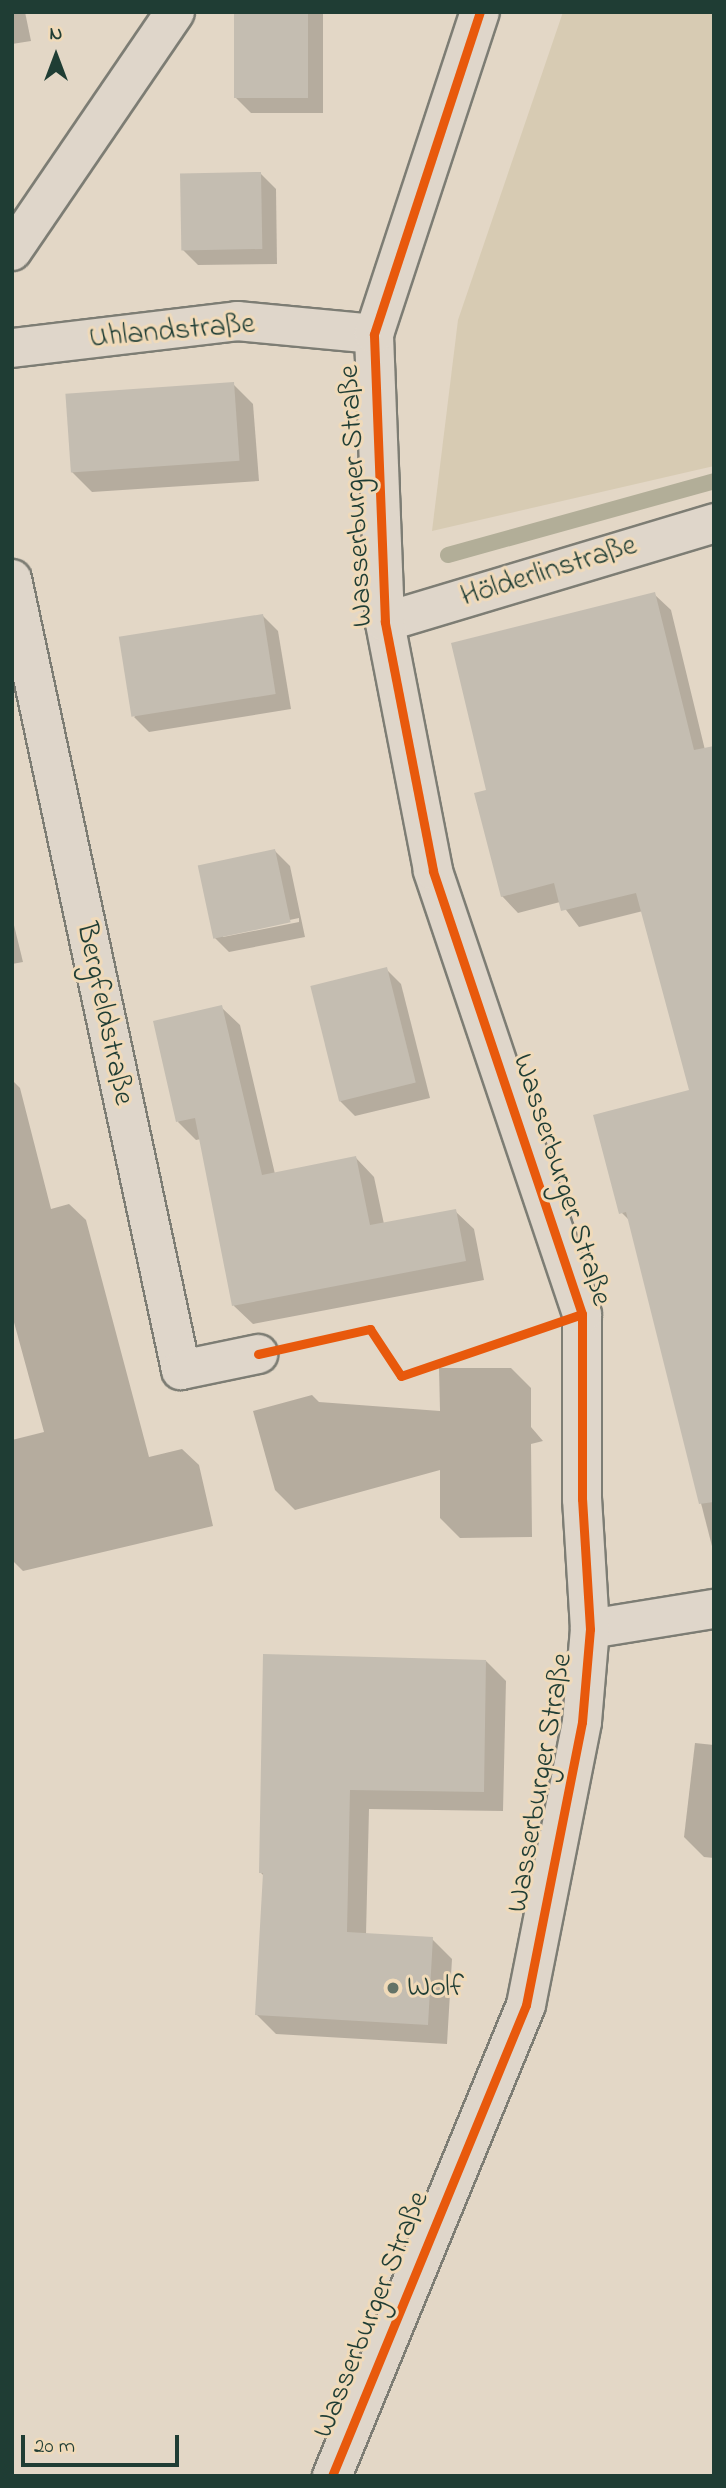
<!DOCTYPE html>
<meta charset="utf-8">
<style>
body{margin:0}
#map{position:relative;width:726px;height:2488px;overflow:hidden;background:#e3d7c6;font-family:"Indie Flower",sans-serif}
div>[style]{position:absolute}
.green>*{inset:0;background:#d7cbb3}
.shadow>*{inset:0;background:#0003}
.stream>*{height:16px;margin:-8px;padding:0 8px;transform-origin:8px;border-radius:8px;background:#b2ae98}
.building>*{inset:0;background:#c4bdb1;transform-origin:0 0}
.roads{filter:drop-shadow(2px 0 #7d7d74) drop-shadow(-2px 0 #7d7d74) drop-shadow(0 2px #7d7d74) drop-shadow(0 -2px #7d7d74)}
.minor>*{height:38px;margin:-19px;padding:0 19px;transform-origin:19px;border-radius:19px;background:#dfd6ca}
.cycleway>*{height:9px;margin:-4.5px;padding:0 4.5px;transform-origin:4.5px;border-radius:4.5px;background:#e8590c}
.dots>*{width:19px;height:19px;translate:-50% -50%;box-sizing:border-box;border:4px solid #f0dab9;border-radius:50%}
span{translate:-50% -50%;white-space:nowrap;text-align:center;line-height:1.15;-webkit-text-stroke:6px #f0dab9;paint-order:stroke}
.street-label{font-size:30px;color:#1f3d34}
.poi-label{font-size:30px;color:#1f3d34}
.left{translate:0 -50%;text-align:left}
.frame{position:absolute;inset:0;border:14px solid #1f3d34;pointer-events:none}
.north{position:absolute;left:21px;top:21px;width:70px;height:70px;-webkit-text-stroke:5px #f0dab9;paint-order:stroke;rotate:0deg;font-size:19px;font-weight:700;line-height:28px;text-align:center;color:#1f3d34}
.north::after{content:'';display:block;margin:auto;width:24px;height:32px;background:#1f3d34;clip-path:polygon(50% 0,100% 100%,50% 72%,0 100%)}
.scale{position:absolute;left:21px;top:2435px;width:158px;height:32px;box-sizing:border-box;border:4px solid #1f3d34;border-top:0;padding-left:9px;font-size:21px;line-height:24px;white-space:nowrap;color:#1f3d34;-webkit-text-stroke:5px #f0dab9;paint-order:stroke}
</style>
<div id="map">
<div class="green">
<div style="clip-path:polygon(563px 12px,714px 12px,714px 466px,432px 531px,458px 320px)"></div>
</div>
<div class="shadow">
<div style="clip-path:polygon(12px 12px,25px 12px,31px 41px,12px 44px)"></div>
<div style="clip-path:polygon(236px 12px,323px 12px,323px 113px,251px 113px,236px 98px)"></div>
<div style="clip-path:polygon(260px 173px,276px 189px,277px 264px,198px 265px,183px 250px)"></div>
<div style="clip-path:polygon(233px 384px,253px 404px,259px 481px,92px 492px,72px 472px)"></div>
<div style="clip-path:polygon(654px 594px,671px 610px,705px 750px,714px 1209px,637px 1228px,621px 1212px,691px 1091px,643px 911px,579px 927px,560px 902px,518px 913px,502px 896px,488px 791px)"></div>
<div style="clip-path:polygon(263px 616px,278px 631px,291px 709px,149px 732px,134px 717px)"></div>
<div style="clip-path:polygon(evenodd,275px 851px,290px 866px,305px 937px,229px 952px,214px 937px,200px 866px,275px 851px,299px 918px,299px 922px,223px 937px,223px 934px,299px 918px)"></div>
<div style="clip-path:polygon(12px 917px,23px 962px,12px 964px)"></div>
<div style="clip-path:polygon(386px 969px,401px 984px,430px 1098px,355px 1116px,340px 1101px)"></div>
<div style="clip-path:polygon(221px 1007px,240px 1025px,275px 1174px,356px 1158px,374px 1177px,384px 1224px,455px 1211px,474px 1229px,484px 1280px,253px 1324px,234px 1306px,201px 1139px,196px 1140px,178px 1122px)"></div>
<div style="clip-path:polygon(12px 1080px,20px 1088px,51px 1209px,69px 1204px,86px 1220px,149px 1457px,182px 1449px,199px 1465px,213px 1526px,23px 1571px,12px 1560px,12px 1440px,44px 1432px,12px 1315px)"></div>
<div style="clip-path:polygon(714px 1271px,714px 1554px,646px 1288px)"></div>
<div style="clip-path:polygon(439px 1368px,511px 1368px,531px 1388px,531px 1427px,543px 1441px,531px 1444px,532px 1537px,460px 1538px,440px 1518px,440px 1470px,295px 1510px,275px 1490px,253px 1411px,312px 1395px,319px 1402px,440px 1411px)"></div>
<div style="clip-path:polygon(486px 1661px,506px 1681px,503px 1811px,369px 1809px,366px 1935px,432px 1939px,452px 1959px,447px 2044px,276px 2034px,256px 2014px,265px 1877px,261px 1873px)"></div>
<div style="clip-path:polygon(695px 1743px,714px 1745px,714px 1858px,704px 1857px,684px 1837px)"></div>
</div>
<div class="stream">
<div style="left:448px;top:555px;width:276px;rotate:-15.5deg"></div>
</div>
<div class="building">
<div style="left:234px;top:12px;width:74px;height:86px"></div>
<div style="left:261px;top:172px;width:77px;height:81px;rotate:89deg"></div>
<div style="left:234px;top:382px;width:79px;height:169px;rotate:86deg"></div>
<div style="clip-path:polygon(655px 592px,694px 750px,714px 746px,714px 1502px,699px 1504px,626px 1212px,619px 1214px,593px 1115px,689px 1090px,636px 893px,561px 911px,554px 883px,501px 897px,474px 793px,486px 790px,451px 643px)"></div>
<div style="left:263px;top:614px;width:81px;height:146px;rotate:81deg"></div>
<div style="left:275px;top:849px;width:75px;height:79px;rotate:78deg"></div>
<div style="left:387px;top:967px;width:119px;height:79px;rotate:76deg"></div>
<div style="clip-path:polygon(222px 1005px,262px 1175px,356px 1156px,370px 1225px,456px 1209px,466px 1261px,232px 1306px,195px 1118px,176px 1122px,153px 1021px)"></div>
<div style="clip-path:polygon(263px 1654px,486px 1660px,484px 1792px,350px 1790px,347px 1932px,433px 1937px,428px 2025px,255px 2015px,263px 1873px,259px 1873px)"></div>
</div>
<div class="roads">
<div class="minor">
<div style="left:12px;top:251px;width:289px;rotate:-55.7deg"></div>
<div style="left:12px;top:348px;width:227px;rotate:-6.8deg"></div>
<div style="left:237px;top:321px;width:138px;rotate:5.4deg"></div>
<div style="left:12px;top:579px;width:809px;rotate:77.94deg"></div>
<div style="left:181px;top:1370px;width:79px;rotate:-11.7deg"></div>
<div style="left:385px;top:622px;width:344px;rotate:-16.7deg"></div>
<div style="left:590px;top:1629px;width:126px;rotate:-9.2deg"></div>
<div style="left:332px;top:2476px;width:509px;rotate:-67.61deg"></div>
<div style="left:526px;top:2005px;width:288px;rotate:-78.8deg"></div>
<div style="left:582px;top:1722px;width:93px;rotate:-85.1deg"></div>
<div style="left:590px;top:1629px;width:130px;rotate:-93.5deg"></div>
<div style="left:582px;top:1499px;width:185px;rotate:-90deg"></div>
<div style="left:582px;top:1314px;width:468px;rotate:-108.6deg"></div>
<div style="left:433px;top:870px;width:253px;rotate:-101deg"></div>
<div style="left:385px;top:622px;width:288px;rotate:-92.2deg"></div>
<div style="left:374px;top:334px;width:339px;rotate:-71.8deg"></div>
</div>
</div>
<div class="cycleway">
<div style="left:258px;top:1354px;width:115px;rotate:-12.6deg"></div>
<div style="left:370px;top:1329px;width:56px;rotate:56.6deg"></div>
<div style="left:401px;top:1376px;width:191px;rotate:-18.9deg"></div>
<div style="left:332px;top:2476px;width:509px;rotate:-67.61deg"></div>
<div style="left:526px;top:2005px;width:288px;rotate:-78.8deg"></div>
<div style="left:582px;top:1722px;width:93px;rotate:-85.1deg"></div>
<div style="left:590px;top:1629px;width:130px;rotate:-93.5deg"></div>
<div style="left:582px;top:1499px;width:185px;rotate:-90deg"></div>
<div style="left:582px;top:1314px;width:468px;rotate:-108.6deg"></div>
<div style="left:433px;top:870px;width:253px;rotate:-101deg"></div>
<div style="left:385px;top:622px;width:288px;rotate:-92.2deg"></div>
<div style="left:374px;top:334px;width:339px;rotate:-71.8deg"></div>
</div>
<div class="dots">
<div style="left:393px;top:1988px;background:#647367"></div>
</div>
<div class="street-label">
<span style="left:172px;top:332px;rotate:-5deg">Uhlandstraße</span>
<span style="left:357px;top:496px;rotate:-93deg">Wasserburger Straße</span>
<span style="left:549px;top:572px;rotate:-17deg">Hölderlinstraße</span>
<span style="left:104px;top:1014px;rotate:78deg">Bergfeldstraße</span>
<span style="left:561px;top:1180px;rotate:72deg">Wasserburger Straße</span>
<span style="left:541px;top:1783px;rotate:-80deg">Wasserburger Straße</span>
<span style="left:372px;top:2315px;rotate:-68deg">Wasserburger Straße</span>
</div>
<div class="poi-label">
<span class="left" style="left:407px;top:1988px">Wolf</span>
</div>
<div class="frame"></div>
<div class="north">N</div>
<div class="scale">20 m</div>
</div>
